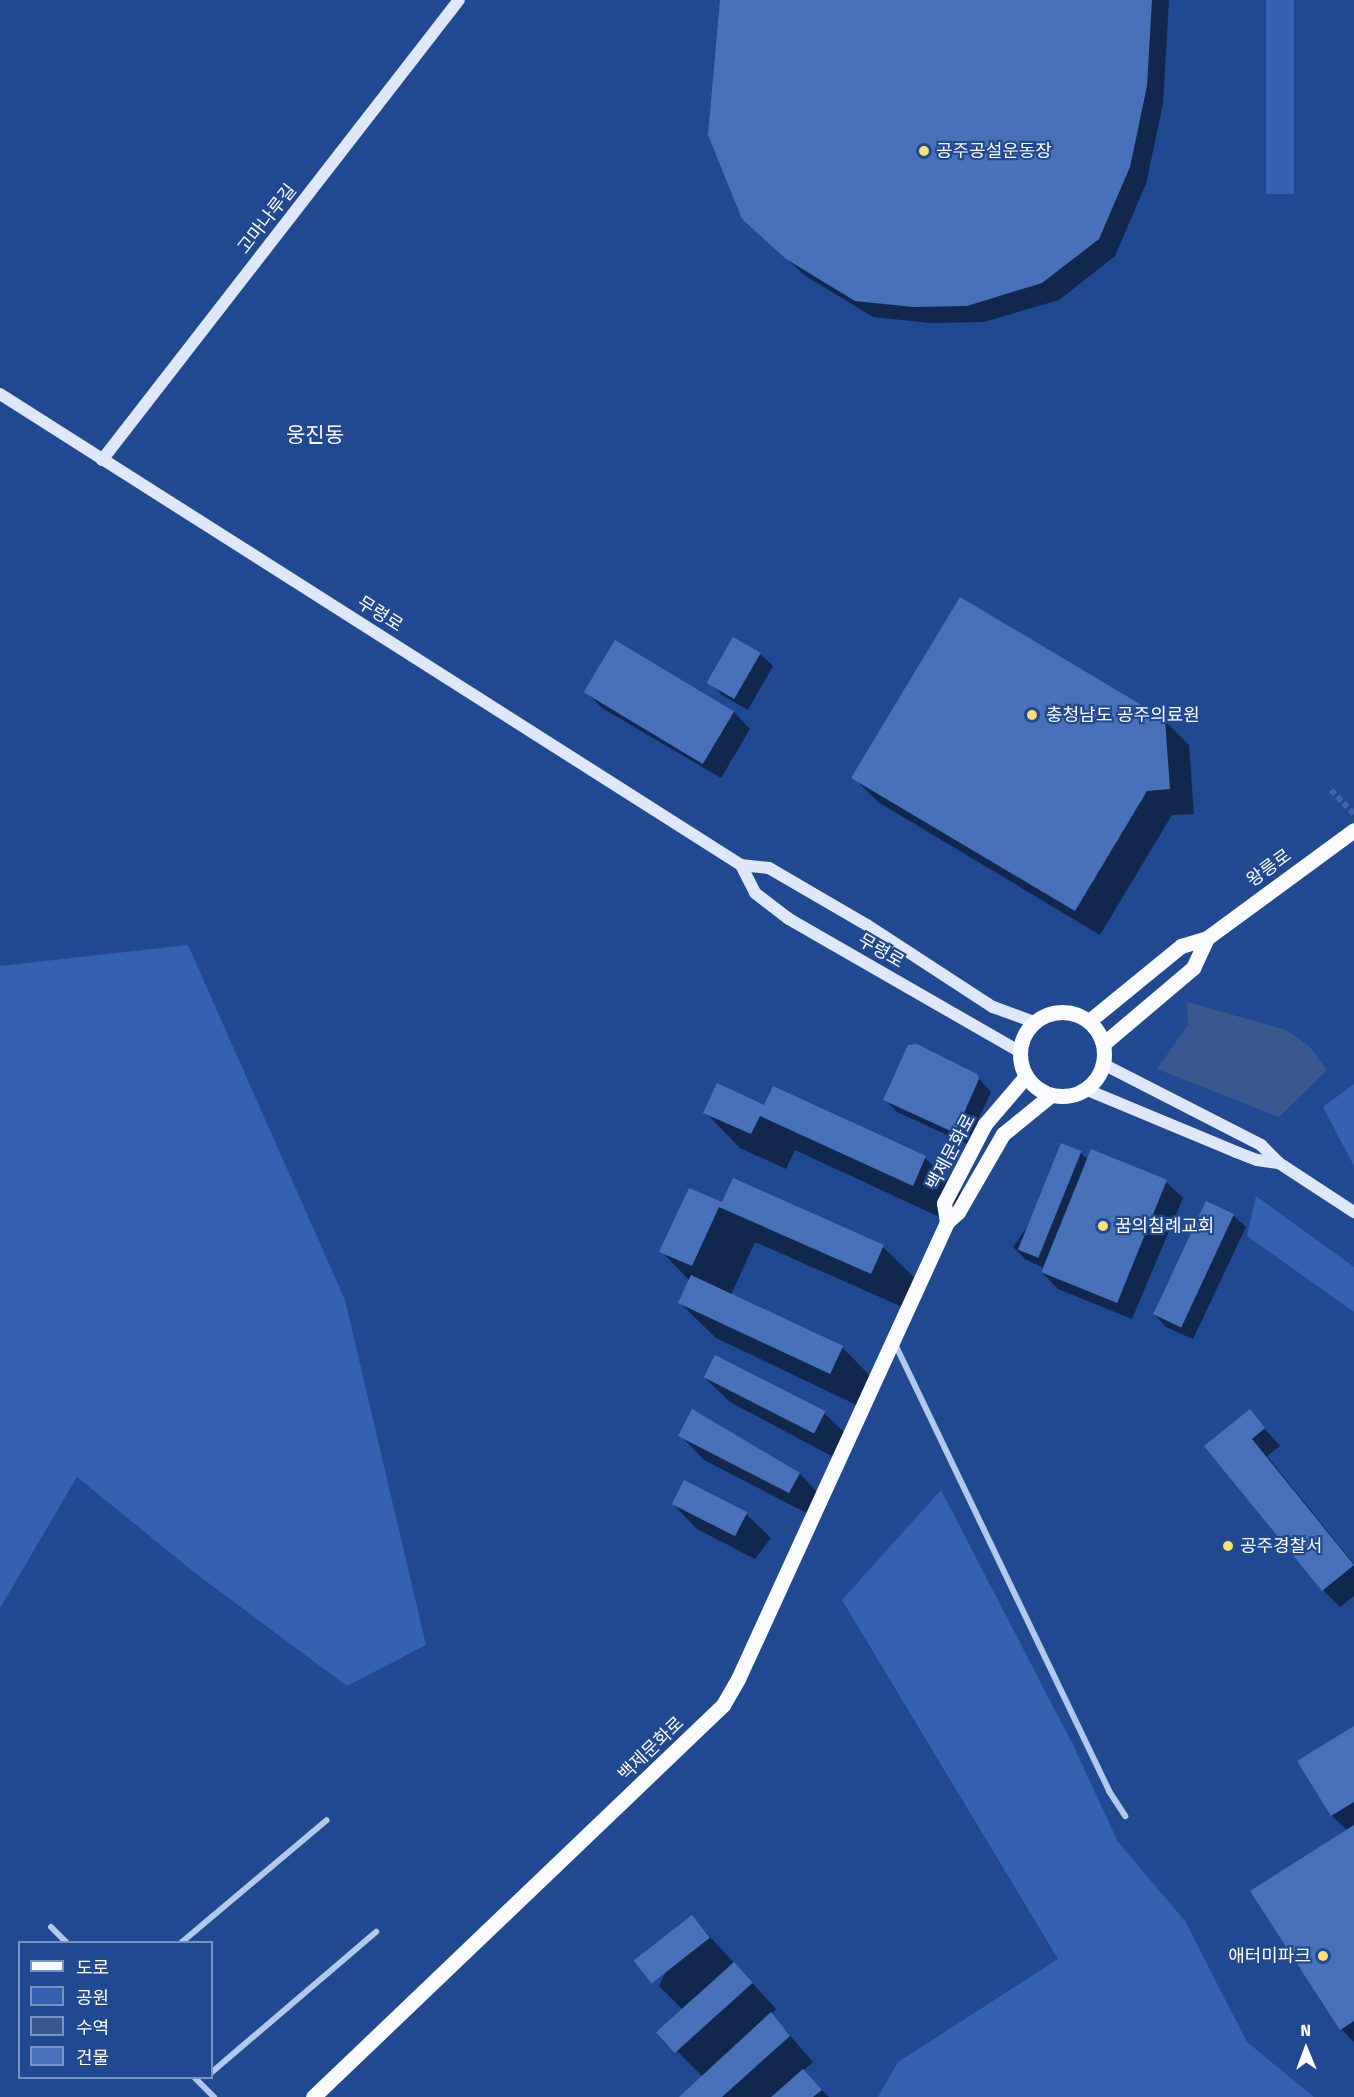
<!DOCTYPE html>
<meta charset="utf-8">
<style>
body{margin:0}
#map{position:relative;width:1354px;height:2097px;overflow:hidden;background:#204992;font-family:"Fira Sans","Noto Sans KR",sans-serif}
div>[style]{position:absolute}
.green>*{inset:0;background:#3461b0;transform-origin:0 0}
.water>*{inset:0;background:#3b588e}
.shadow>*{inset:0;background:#0007}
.building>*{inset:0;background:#4971b9;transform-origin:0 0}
.minor-tunnel>*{height:6px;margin-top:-3px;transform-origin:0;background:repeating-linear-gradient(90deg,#4164a2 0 6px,transparent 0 9px)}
.minor>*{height:6px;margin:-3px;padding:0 3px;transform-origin:3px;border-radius:3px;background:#b2c8ed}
.secondary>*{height:12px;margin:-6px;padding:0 6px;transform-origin:6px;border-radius:6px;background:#dfe8fa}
.primary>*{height:15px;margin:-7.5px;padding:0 7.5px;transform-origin:7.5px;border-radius:7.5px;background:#f9fbff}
.primary>.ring{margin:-7.5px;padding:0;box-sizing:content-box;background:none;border:15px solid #f9fbff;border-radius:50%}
.dots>*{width:16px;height:16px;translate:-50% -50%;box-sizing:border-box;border:3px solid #204992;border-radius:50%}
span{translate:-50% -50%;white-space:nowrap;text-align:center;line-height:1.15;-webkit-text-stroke:4.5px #204992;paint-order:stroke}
.poi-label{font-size:18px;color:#fff}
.left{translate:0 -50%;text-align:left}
.right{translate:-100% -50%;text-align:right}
.street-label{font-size:18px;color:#fff}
.quarter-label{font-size:21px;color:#fff}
.legend{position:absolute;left:18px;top:1941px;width:195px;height:138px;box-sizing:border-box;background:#204992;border:2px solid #7992be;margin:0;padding:8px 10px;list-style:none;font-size:18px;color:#fff}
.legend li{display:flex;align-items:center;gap:12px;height:30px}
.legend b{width:30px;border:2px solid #7992be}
.north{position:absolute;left:1276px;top:2019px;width:60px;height:60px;-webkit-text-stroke:4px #204992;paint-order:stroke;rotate:359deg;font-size:16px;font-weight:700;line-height:24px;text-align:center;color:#fff}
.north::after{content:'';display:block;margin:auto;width:21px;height:27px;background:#fff;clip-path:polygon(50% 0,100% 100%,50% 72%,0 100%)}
</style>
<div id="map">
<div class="green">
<div style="left:1266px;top:0;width:28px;height:194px"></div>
<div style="clip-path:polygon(188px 945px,345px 1300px,426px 1645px,347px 1686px,199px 1576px,77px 1477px,0 1608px,0 966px)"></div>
<div style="clip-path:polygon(1354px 1084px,1354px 1166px,1323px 1107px)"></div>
<div style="clip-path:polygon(1256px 1196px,1354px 1267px,1354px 1312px,1247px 1236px)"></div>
<div style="clip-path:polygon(941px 1490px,1073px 1745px,1118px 1842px,1185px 1921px,1247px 2042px,1314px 2097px,878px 2097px,898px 2062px,1058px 1959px,842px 1600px)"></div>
</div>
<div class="water">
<div style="clip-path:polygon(1187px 1002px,1286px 1030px,1309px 1046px,1327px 1070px,1279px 1117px,1157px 1069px,1188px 1025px)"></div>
</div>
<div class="shadow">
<div style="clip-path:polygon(722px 0,1169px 0,1163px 104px,1146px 184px,1115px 256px,1059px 300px,984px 322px,930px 323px,873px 317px,804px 275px,761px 235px)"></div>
<div style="clip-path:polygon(760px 654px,773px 666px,748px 710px,722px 695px,709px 682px)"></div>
<div style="clip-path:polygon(586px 692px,734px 712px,750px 729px,721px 778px,602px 708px)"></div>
<div style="clip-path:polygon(1164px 720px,1189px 745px,1194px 814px,1172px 815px,1100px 935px,878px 802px,853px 777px)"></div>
<div style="clip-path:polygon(976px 1075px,991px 1092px,967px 1144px,897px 1112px,885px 1100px)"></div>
<div style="clip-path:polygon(774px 1088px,925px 1158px,961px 1193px,948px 1221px,795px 1150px,786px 1169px,740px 1148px,705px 1112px,765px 1107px)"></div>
<div style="clip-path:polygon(1080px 1152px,1088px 1160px,1166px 1182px,1183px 1198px,1132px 1319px,1058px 1289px,1041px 1272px,1043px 1268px,1025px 1259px,1013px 1247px)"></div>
<div style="clip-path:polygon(689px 1190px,723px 1204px,883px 1247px,919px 1282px,907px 1309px,755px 1242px,731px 1295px,842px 1347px,877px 1383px,865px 1409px,716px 1338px,680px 1303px,690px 1281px,661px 1251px)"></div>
<div style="clip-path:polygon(1233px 1215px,1246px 1227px,1193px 1339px,1166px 1327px,1154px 1314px)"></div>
<div style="clip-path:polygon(705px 1378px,824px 1413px,849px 1437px,837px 1459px,730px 1402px)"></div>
<div style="clip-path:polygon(1249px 1411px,1280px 1446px,1267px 1456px,1354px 1564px,1354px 1596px,1340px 1607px,1323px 1590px,1206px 1446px)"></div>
<div style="clip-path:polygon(693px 1412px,800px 1474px,824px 1499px,814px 1517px,704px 1460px,680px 1435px)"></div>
<div style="clip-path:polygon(685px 1482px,746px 1514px,771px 1538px,755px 1559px,697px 1529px,673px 1504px)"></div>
<div style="clip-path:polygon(1354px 1727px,1354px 2042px,1341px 2029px,1252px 1891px,1348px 1831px,1332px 1816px,1299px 1761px)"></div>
<div style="clip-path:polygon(692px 1917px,776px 2009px,771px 2014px,813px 2062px,803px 2071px,829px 2097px,681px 2097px,703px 2077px,659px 2033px,683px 2010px,659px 1986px)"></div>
</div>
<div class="building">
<div style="clip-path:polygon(720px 0,1152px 0,1147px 86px,1130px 167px,1099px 239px,1042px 283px,967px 306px,913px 307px,855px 301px,786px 259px,742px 219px,708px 135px)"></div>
<div style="clip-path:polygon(960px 597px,1165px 719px,1170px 789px,1147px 791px,1075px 911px,851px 778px)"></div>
<div style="left:733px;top:637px;width:32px;height:53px;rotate:30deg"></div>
<div style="left:615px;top:640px;width:139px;height:61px;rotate:31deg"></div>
<div style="clip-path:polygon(917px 1044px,977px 1074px,979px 1079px,955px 1133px,883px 1100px,908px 1045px)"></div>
<div style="clip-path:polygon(717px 1083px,764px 1105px,773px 1086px,926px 1156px,913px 1186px,760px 1116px,751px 1134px,703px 1113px)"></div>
<div style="left:1061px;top:1143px;width:22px;height:115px;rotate:22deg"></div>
<div style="left:1091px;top:1149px;width:82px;height:133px;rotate:22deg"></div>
<div style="clip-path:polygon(733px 1178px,884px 1245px,871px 1274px,719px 1207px,692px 1266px,659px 1252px,689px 1188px,722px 1202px)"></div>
<div style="left:1206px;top:1201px;width:31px;height:125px;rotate:25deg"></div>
<div style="left:691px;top:1275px;width:168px;height:31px;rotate:25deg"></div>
<div style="left:715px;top:1355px;width:124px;height:25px;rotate:27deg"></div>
<div style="clip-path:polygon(692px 1409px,800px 1473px,789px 1493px,678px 1436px)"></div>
<div style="clip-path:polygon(1250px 1409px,1265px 1428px,1252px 1439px,1354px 1565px,1322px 1591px,1204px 1446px)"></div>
<div style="left:684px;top:1480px;width:71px;height:27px;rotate:27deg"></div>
<div style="clip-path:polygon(1354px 1726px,1354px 1802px,1331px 1816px,1297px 1761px)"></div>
<div style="clip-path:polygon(1354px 1825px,1354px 2021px,1340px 2030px,1250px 1891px)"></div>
<div style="left:692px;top:1915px;width:29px;height:74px;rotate:52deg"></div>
<div style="left:734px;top:1962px;width:28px;height:105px;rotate:48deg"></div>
<div style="clip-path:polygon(771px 2012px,790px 2036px,722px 2097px,679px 2097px)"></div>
<div style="clip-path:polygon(803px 2069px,822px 2090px,813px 2097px,771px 2097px)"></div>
</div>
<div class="minor-tunnel">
<div style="left:1331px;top:790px;width:33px;rotate:46deg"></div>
</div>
<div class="minor">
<div style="left:895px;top:1344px;width:496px;rotate:64.4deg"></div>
<div style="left:1109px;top:1791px;width:30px;rotate:57deg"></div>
<div style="left:51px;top:1927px;width:21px;rotate:45deg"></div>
<div style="left:182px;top:1942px;width:189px;rotate:-40.1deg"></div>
<div style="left:212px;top:2072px;width:216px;rotate:-40.5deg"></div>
<div style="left:195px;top:2078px;width:27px;rotate:45deg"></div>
</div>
<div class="secondary">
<div style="left:0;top:394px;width:878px;rotate:32.44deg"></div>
<div style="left:741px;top:865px;width:28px;rotate:6deg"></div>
<div style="left:769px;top:868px;width:113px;rotate:30.2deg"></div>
<div style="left:867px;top:925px;width:150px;rotate:33.1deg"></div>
<div style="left:993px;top:1007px;width:44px;rotate:20.1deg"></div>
<div style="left:102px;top:460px;width:582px;rotate:-52.19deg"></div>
<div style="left:741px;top:865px;width:31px;rotate:63deg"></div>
<div style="left:755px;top:893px;width:43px;rotate:37.4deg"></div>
<div style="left:789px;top:919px;width:265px;rotate:29.9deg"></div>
<div style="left:1103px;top:1064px;width:178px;rotate:27.1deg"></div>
<div style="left:1261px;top:1145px;width:25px;rotate:45deg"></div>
<div style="left:1279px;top:1163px;width:90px;rotate:33.2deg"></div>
<div style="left:1085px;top:1089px;width:164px;rotate:22.6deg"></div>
<div style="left:1236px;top:1152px;width:22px;rotate:21deg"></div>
<div style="left:1257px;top:1160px;width:22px;rotate:8deg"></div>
</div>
<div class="primary">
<div class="ring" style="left:1020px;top:1012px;width:69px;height:69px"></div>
<div style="left:1089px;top:1021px;width:119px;rotate:-39.2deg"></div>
<div style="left:1181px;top:946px;width:27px;rotate:-17deg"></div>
<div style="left:1207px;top:938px;width:182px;rotate:-36.3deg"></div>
<div style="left:1103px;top:1044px;width:118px;rotate:-40.2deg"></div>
<div style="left:1193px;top:968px;width:33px;rotate:-65deg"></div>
<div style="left:947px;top:1222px;width:19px;rotate:-99deg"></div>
<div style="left:944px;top:1203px;width:89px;rotate:-62.6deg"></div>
<div style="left:985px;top:1124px;width:63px;rotate:-49.5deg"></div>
<div style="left:313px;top:2097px;width:567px;rotate:-43.71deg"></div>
<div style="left:723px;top:1705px;width:30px;rotate:-60deg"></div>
<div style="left:738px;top:1679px;width:503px;rotate:-65.42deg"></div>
<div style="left:947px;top:1222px;width:15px;rotate:-42deg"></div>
<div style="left:958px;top:1212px;width:90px;rotate:-60deg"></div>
<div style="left:1003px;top:1134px;width:62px;rotate:-39.1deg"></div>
</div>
<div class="dots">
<div style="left:924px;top:151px;background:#fadf73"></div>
<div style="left:1032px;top:715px;background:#fadf73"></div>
<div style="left:1103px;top:1226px;background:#fadf73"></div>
<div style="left:1228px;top:1546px;background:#fadf73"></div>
<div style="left:1323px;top:1956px;background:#fadf73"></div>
</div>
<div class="poi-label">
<span class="left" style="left:936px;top:151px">공주공설운동장</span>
<span class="left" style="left:1046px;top:715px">충청남도 공주의료원</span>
<span class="left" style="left:1115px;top:1226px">꿈의침례교회</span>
<span class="left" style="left:1240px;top:1546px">공주경찰서</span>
<span class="right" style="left:1311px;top:1956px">애터미파크</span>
</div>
<div class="street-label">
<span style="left:267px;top:219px;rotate:-52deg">고마나루길</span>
<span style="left:380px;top:614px;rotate:32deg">무령로</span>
<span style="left:1269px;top:868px;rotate:-36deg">왕릉로</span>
<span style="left:881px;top:951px;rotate:30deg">무령로</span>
<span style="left:951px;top:1152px;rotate:-62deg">백제문화로</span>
<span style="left:651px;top:1749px;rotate:-44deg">백제문화로</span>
</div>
<div class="quarter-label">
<span style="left:315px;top:435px">웅진동</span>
</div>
<ul class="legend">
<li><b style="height:8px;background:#f9fbff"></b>도로</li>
<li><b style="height:16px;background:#3461b0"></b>공원</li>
<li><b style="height:16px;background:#3b588e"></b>수역</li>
<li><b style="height:16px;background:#4971b9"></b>건물</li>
</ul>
<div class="north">N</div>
</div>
